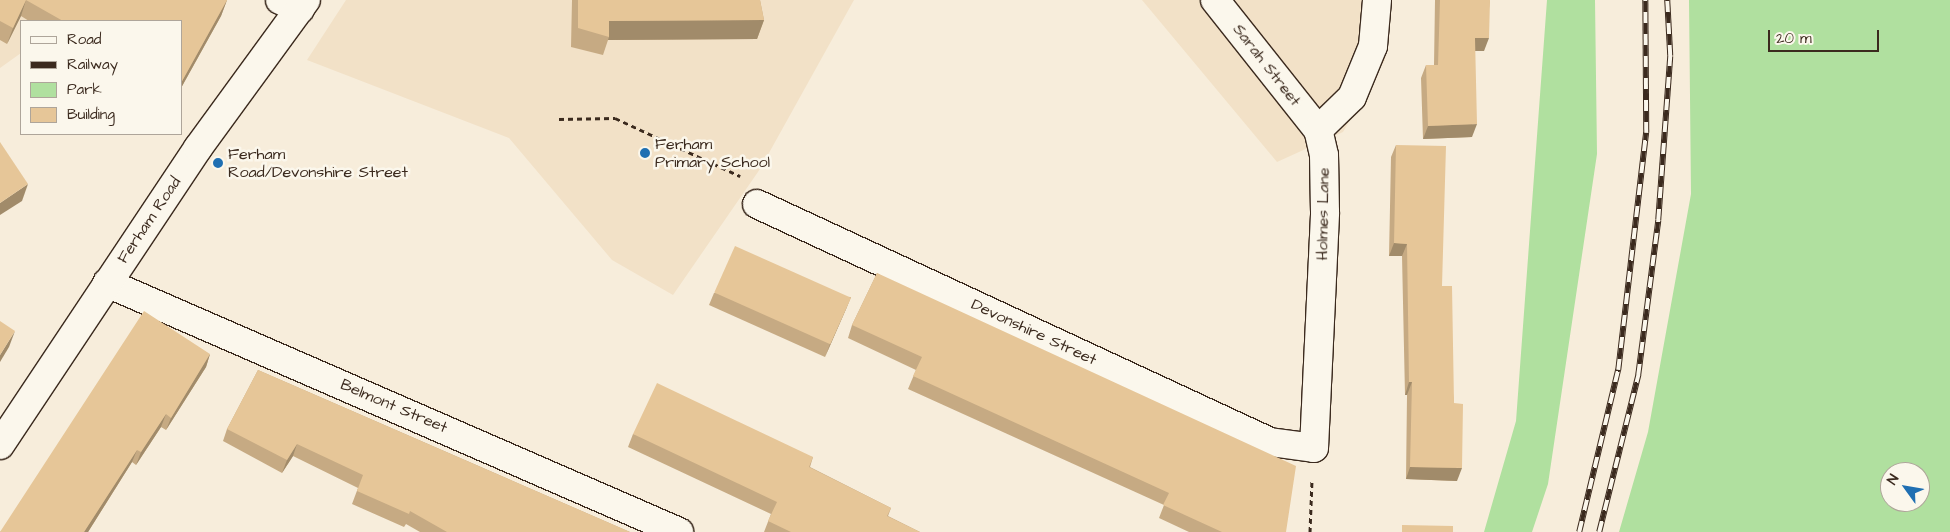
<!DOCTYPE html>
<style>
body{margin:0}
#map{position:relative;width:1950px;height:532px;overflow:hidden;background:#f7eddb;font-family:"Architects Daughter",sans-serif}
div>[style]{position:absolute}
.built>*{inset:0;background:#f2e1c7}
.green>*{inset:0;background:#b0e09f}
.path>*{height:3px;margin-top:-1.5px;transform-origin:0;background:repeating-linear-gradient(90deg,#3b2a1e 0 5px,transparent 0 9px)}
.roads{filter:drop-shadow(1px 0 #3b2a1e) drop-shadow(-1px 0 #3b2a1e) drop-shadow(0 1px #3b2a1e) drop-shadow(0 -1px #3b2a1e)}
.street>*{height:28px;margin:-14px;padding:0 14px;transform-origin:14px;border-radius:14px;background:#fbf7ec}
.secondary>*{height:28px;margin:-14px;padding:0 14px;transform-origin:14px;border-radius:14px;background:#fbf7ec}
.rail>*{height:5.5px;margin-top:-2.75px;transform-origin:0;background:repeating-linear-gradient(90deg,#fbf7ec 0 11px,#3b2a1e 0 22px);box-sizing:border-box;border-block:1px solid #3b2a1e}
.wall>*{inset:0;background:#c6aa83}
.shaded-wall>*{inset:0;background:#a18b6a}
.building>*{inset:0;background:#e6c698;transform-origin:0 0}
.dots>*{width:14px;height:14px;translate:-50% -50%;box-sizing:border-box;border:2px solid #fbf7ec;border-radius:50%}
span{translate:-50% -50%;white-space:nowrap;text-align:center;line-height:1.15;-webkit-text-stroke:5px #fbf7ec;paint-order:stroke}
.street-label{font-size:16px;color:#3b2a1e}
.poi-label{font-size:16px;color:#3b2a1e}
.left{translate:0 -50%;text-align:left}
.legend{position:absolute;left:20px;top:20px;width:162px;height:115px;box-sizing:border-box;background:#fbf7ec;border:1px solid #aea59a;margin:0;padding:6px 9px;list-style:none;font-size:15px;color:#3b2a1e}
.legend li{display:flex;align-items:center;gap:10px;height:25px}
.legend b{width:25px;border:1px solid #aea59a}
.north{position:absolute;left:1880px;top:462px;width:50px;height:50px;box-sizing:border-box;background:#fbf7ec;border:1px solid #aea59a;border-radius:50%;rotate:302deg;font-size:14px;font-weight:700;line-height:20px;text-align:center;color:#3b2a1e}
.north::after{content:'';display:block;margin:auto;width:18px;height:22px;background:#1f6fb2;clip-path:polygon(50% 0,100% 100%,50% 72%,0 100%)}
.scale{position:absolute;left:1768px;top:30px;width:111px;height:22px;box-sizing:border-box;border:2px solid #3b2a1e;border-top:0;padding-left:6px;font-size:15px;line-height:18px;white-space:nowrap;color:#3b2a1e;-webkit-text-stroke:4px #fbf7ec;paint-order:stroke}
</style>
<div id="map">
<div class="built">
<div style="clip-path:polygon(0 0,43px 21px,21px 21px,21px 53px,0 68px)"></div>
<div style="clip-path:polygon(346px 0,854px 0,760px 169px,673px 295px,612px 260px,509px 138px,307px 60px)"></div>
<div style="clip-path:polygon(1142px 0,1392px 0,1385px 60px,1343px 132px,1277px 162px)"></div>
</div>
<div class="green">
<div style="clip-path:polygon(1547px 0,1595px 0,1597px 154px,1548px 484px,1532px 532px,1484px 532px,1516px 421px)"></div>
<div style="clip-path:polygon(evenodd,1689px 0,1950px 0,1950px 532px,1619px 532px,1648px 432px,1691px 194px,1689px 0,1890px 472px,1920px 472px,1920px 502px,1890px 502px,1890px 472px)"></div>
</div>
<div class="path">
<div style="left:559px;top:119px;width:56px;rotate:-1deg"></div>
<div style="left:615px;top:118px;width:138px;rotate:24.9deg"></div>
<div style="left:1310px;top:532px;width:51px;rotate:-87.8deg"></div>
</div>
<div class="roads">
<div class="street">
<div style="left:280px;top:0;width:22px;rotate:24deg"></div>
<div style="left:1215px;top:0;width:166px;rotate:51.6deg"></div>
<div style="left:757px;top:204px;width:566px;rotate:24.89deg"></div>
<div style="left:1270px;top:442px;width:44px;rotate:7.8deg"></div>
<div style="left:1314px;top:448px;width:236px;rotate:-87.3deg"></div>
<div style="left:1325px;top:212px;width:57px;rotate:-91deg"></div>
<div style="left:1324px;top:155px;width:26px;rotate:-103deg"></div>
<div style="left:1318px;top:130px;width:47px;rotate:-44.1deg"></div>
<div style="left:1352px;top:97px;width:55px;rotate:-67.6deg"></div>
<div style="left:1373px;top:46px;width:46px;rotate:-85deg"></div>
<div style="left:107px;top:283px;width:624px;rotate:23.52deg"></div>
</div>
<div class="secondary">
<div style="left:0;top:445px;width:357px;rotate:-56.3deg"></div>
<div style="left:198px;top:148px;width:183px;rotate:-53.9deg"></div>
</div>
</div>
<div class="rail">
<div style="left:1579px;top:532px;width:167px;rotate:-76.5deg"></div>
<div style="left:1618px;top:370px;width:239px;rotate:-83.3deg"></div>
<div style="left:1646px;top:133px;width:133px;rotate:-90.4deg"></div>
<div style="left:1599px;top:532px;width:162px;rotate:-76deg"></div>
<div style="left:1638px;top:375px;width:156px;rotate:-82.6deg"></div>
<div style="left:1658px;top:220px;width:164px;rotate:-85.8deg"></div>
<div style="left:1670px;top:56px;width:56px;rotate:-93.1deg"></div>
</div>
<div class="wall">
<div style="clip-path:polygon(0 0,227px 0,221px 16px,181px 88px,181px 21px,29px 21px,21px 16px,7px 44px,0 40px)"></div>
<div style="clip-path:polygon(572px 0,760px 0,764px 20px,757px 39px,608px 40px,603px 55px,571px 47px)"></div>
<div style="clip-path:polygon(1435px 0,1490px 0,1484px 51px,1475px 51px,1472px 137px,1423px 139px,1421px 78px,1426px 65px,1434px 65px)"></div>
<div style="clip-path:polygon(1396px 145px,1442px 286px,1454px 403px,1457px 481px,1406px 479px,1407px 395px,1405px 395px,1402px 256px,1389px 256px,1391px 157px)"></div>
<div style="clip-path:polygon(877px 273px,1286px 532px,1189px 532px,1159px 518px,1164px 505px,908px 389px,916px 370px,848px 338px,852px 325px)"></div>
<div style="clip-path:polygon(714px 293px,851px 297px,846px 309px,825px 357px,709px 305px)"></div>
<div style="clip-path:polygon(210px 354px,206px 367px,166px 430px,161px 427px,136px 465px,132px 462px,88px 532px,0 532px)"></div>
<div style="clip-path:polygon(258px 370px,630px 532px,420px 532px,406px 524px,404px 527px,352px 504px,358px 488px,293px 456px,282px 473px,223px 441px,227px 429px)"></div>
<div style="clip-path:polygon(633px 434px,813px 457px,810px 467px,891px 508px,888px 516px,920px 532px,764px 532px,771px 514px,628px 447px)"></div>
</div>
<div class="shaded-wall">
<div style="clip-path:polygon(26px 0,21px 16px,7px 44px,13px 28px)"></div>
<div style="clip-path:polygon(227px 0,221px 16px,181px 88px,181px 83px)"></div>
<div style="clip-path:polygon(764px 20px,757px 39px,608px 40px,609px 37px,609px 21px)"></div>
<div style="clip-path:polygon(1475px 38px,1489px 38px,1484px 51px,1470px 51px)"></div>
<div style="clip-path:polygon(1477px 124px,1472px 137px,1423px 139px,1428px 126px)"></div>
<div style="clip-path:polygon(28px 184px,22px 201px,0 215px,0 203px)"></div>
<div style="clip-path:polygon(1394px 243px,1407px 244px,1402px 256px,1389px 256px)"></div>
<div style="clip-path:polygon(851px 297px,846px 309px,825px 357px,830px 344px)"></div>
<div style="clip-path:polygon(15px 331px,9px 347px,0 362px,0 355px)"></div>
<div style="clip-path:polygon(210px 354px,206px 367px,166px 430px,171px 418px)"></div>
<div style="clip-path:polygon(1409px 382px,1412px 382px,1407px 395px,1405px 395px)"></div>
<div style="clip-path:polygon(166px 414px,161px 427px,136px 465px,141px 452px)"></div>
<div style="clip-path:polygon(297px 444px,293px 456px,282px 473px,287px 460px)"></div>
<div style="clip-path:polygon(137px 450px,132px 462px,88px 532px,84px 532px)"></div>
<div style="clip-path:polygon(1410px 467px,1462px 468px,1457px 481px,1406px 479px)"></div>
</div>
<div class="building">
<div style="clip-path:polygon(0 0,227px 0,181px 83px,181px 21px,63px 21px,26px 0,13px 28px,0 21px)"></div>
<div style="clip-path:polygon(578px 0,760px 0,764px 20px,609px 21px,609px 37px,578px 28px)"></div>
<div style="clip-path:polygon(1440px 0,1490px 0,1489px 38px,1475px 38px,1477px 124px,1428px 126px,1426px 65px,1438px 65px)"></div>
<div style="clip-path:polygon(0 142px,28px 184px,0 203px)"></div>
<div style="clip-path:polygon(1396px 145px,1446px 146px,1442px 286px,1452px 286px,1454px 403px,1463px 404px,1462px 468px,1410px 467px,1412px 382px,1409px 382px,1407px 244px,1394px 243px)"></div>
<div style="left:735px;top:246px;width:127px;height:51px;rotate:24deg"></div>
<div style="clip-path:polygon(877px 273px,1296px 466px,1286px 532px,1222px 532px,1163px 505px,1169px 493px,913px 376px,922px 357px,852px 325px)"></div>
<div style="clip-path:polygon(144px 311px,210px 354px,171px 418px,166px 414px,141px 452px,137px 450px,84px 532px,0 532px)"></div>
<div style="clip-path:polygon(0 321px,15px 331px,0 355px)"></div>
<div style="clip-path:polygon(258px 370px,630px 532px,447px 532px,410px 511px,409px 514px,357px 491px,363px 475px,297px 444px,287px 460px,227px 429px)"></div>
<div style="clip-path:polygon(657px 383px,813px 457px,809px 467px,891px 508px,887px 516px,920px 532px,791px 532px,768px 521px,777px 502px,633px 434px)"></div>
<div style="clip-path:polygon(1402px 525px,1453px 526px,1453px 532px,1402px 532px)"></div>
</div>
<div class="dots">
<div style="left:645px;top:153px;background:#1f6fb2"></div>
<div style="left:218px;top:163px;background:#1f6fb2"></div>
</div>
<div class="street-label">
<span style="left:1267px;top:65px;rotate:52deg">Sarah Street</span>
<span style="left:1323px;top:214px;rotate:-89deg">Holmes Lane</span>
<span style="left:149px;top:220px;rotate:-56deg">Ferham Road</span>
<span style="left:1034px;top:332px;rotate:25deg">Devonshire Street</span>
<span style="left:394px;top:406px;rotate:23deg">Belmont Street</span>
</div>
<div class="poi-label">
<span class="left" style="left:655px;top:153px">Ferham<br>Primary School</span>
<span class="left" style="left:228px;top:163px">Ferham<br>Road/Devonshire Street</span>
</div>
<ul class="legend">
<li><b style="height:6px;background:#fbf7ec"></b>Road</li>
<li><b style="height:6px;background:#3b2a1e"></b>Railway</li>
<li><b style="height:14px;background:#b0e09f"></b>Park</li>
<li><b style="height:14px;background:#e6c698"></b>Building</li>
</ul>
<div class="north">N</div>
<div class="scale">20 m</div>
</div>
